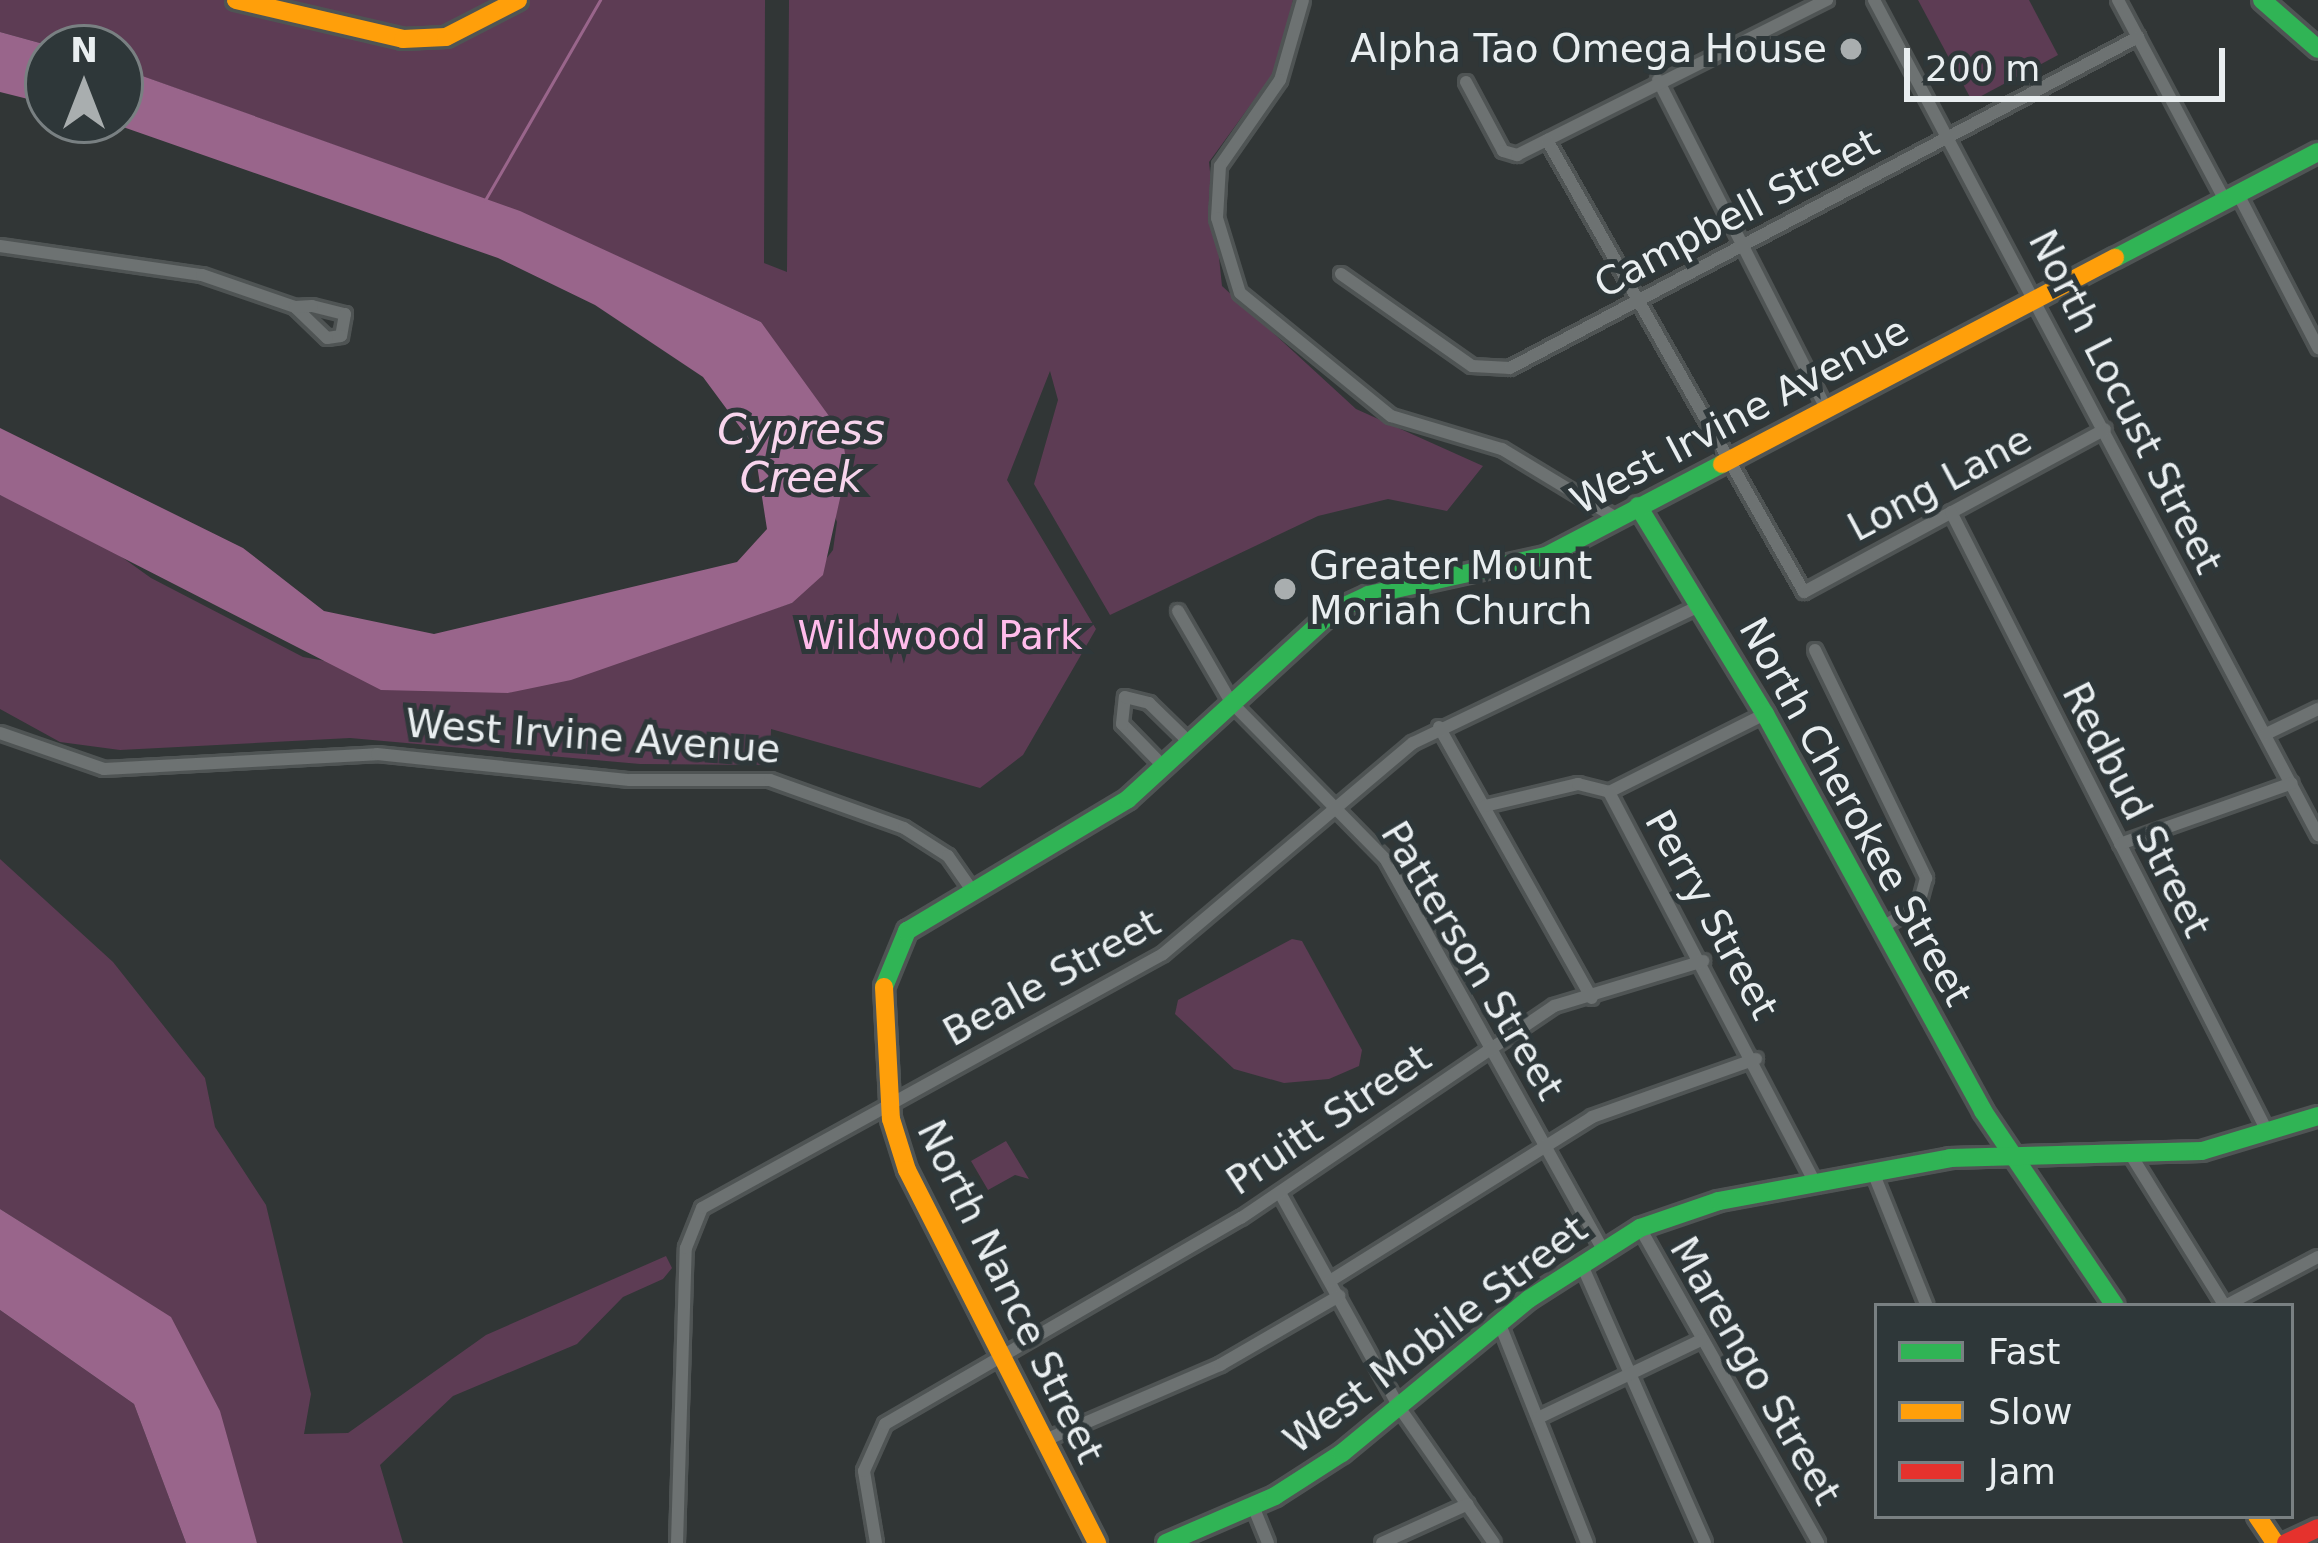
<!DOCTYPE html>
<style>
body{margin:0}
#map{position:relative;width:2318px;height:1543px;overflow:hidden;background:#313636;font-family:"DejaVu Sans",sans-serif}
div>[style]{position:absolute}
.green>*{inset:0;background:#5d3c54}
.water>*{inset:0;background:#99658b}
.stream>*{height:3px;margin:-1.5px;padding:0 1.5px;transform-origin:1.5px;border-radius:1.5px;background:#99658b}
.roads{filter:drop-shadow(3px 0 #4f5454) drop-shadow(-3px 0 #4f5454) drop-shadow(0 3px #4f5454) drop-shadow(0 -3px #4f5454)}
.street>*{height:12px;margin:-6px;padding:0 6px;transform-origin:6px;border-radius:6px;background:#6d7272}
.fast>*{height:18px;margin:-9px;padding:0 9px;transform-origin:9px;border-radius:9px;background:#30b455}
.slow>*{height:18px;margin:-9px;padding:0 9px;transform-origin:9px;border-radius:9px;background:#ff9f0a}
.jam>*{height:18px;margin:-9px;padding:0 9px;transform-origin:9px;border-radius:9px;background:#e5322d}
.dots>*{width:33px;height:33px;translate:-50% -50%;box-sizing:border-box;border:6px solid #2e3739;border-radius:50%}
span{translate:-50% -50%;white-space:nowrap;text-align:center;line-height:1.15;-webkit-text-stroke:10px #2e3739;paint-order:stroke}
.poi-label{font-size:39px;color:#e9eef0}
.right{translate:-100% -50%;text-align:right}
.left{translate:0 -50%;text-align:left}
.street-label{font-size:39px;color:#e9eef0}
.park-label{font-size:39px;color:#ffbceb}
.water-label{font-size:42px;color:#f8d5ed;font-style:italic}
.legend{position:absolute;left:1874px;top:1303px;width:420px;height:216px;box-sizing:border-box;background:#2e3739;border:3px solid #798082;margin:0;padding:15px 21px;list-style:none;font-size:36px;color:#e9eef0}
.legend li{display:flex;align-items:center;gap:24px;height:60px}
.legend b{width:60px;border:3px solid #798082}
.north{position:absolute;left:24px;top:24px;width:120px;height:120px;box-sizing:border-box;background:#2e3739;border:3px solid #798082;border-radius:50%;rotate:0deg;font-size:33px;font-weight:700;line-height:48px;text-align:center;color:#e9eef0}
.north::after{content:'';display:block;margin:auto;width:42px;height:54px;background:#a9aeaf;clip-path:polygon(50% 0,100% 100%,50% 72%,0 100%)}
.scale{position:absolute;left:1904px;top:48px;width:321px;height:54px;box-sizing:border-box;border:6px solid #e9eef0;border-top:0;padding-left:15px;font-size:36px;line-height:42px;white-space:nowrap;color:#e9eef0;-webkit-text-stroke:9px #2e3739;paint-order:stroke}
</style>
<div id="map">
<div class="green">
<div style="clip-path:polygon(0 0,765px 0,764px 263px,787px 272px,789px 0,1293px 0,1276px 70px,1209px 162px,1222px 286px,1356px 409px,1483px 466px,1447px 511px,1388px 499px,1318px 516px,1110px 615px,1034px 484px,1058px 400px,1050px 371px,1007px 480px,1096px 629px,1023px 755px,980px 788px,771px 729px,770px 765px,640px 764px,350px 738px,120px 750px,60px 742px,0 709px,0 495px,91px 535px,151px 578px,303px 657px,508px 693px,792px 603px,833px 550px,837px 522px,761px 322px,520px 212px,120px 68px,120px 48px,58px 48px,0 32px)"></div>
<div style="clip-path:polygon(1918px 0,2029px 0,2058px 55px,1972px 101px)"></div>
<div style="clip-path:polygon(0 859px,113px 962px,205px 1078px,215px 1127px,266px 1205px,311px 1394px,304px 1434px,348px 1433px,486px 1335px,666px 1256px,672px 1268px,663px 1279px,623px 1297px,577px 1344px,453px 1396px,380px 1465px,403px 1543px,257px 1543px,171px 1318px,0 1209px)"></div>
<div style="clip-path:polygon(1292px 939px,1302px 941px,1362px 1050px,1359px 1066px,1329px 1079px,1284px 1083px,1234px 1069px,1175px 1014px,1178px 1000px)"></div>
<div style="clip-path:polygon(1006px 1141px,1029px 1179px,1015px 1175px,988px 1190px,971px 1161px)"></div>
<div style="clip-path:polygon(0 1310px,134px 1404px,186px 1543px,0 1543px)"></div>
</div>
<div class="water">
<div style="clip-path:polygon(0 32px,58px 48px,48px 48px,48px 104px,0 92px)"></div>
<div style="clip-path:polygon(120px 68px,520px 211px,761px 322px,842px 434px,847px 467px,823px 575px,792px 603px,571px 680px,508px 693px,381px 690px,0 495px,0 428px,243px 548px,324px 611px,434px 634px,737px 562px,767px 529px,754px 446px,703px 377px,595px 305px,498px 258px,103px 120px,120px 120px)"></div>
<div style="clip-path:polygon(0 1209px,171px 1317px,220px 1411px,257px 1543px,186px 1543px,134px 1404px,0 1310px)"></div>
</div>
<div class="stream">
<div style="left:485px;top:200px;width:231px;rotate:-60.1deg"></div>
</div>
<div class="roads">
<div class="street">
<div style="left:1303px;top:0;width:83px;rotate:106deg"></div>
<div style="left:1280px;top:80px;width:105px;rotate:124.9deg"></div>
<div style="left:1220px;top:166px;width:52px;rotate:93.3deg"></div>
<div style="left:1217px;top:218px;width:78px;rotate:73deg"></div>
<div style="left:1240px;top:293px;width:195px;rotate:39.2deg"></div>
<div style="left:1391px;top:416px;width:116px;rotate:16.6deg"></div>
<div style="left:1502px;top:449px;width:133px;rotate:31.2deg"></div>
<div style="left:1874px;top:0;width:946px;rotate:62deg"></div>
<div style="left:2118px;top:0;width:227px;rotate:61.9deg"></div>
<div style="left:1658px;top:80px;width:367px;rotate:62.9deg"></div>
<div style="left:1466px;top:82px;width:78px;rotate:61.8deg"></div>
<div style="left:1503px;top:151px;width:15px;rotate:16deg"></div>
<div style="left:1517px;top:155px;width:347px;rotate:-26.6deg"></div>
<div style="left:1547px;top:140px;width:520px;rotate:60.38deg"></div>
<div style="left:1804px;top:592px;width:342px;rotate:-28.4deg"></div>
<div style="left:2238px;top:194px;width:174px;rotate:62.5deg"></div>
<div style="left:0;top:246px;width:204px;rotate:8.2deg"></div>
<div style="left:202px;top:275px;width:98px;rotate:19deg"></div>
<div style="left:1341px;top:274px;width:160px;rotate:35.1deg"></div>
<div style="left:1472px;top:366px;width:38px;rotate:3deg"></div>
<div style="left:1510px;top:368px;width:710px;rotate:-27.79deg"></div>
<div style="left:312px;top:306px;width:34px;rotate:14deg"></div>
<div style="left:345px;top:314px;width:22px;rotate:100deg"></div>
<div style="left:341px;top:336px;width:14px;rotate:172deg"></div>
<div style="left:327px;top:338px;width:45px;rotate:-135.9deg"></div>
<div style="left:295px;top:307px;width:17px;rotate:-3deg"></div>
<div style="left:1951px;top:512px;width:697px;rotate:62.96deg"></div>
<div style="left:1178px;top:611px;width:105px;rotate:59.8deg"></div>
<div style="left:1231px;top:702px;width:221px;rotate:45.5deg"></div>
<div style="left:1386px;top:860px;width:444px;rotate:60.9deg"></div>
<div style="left:1815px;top:650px;width:254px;rotate:64deg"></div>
<div style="left:1926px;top:878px;width:28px;rotate:105deg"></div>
<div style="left:1919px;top:905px;width:42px;rotate:148.6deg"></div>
<div style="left:1439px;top:727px;width:311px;rotate:60.6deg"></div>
<div style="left:0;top:733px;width:110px;rotate:19.1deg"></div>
<div style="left:104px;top:769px;width:273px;rotate:-3.1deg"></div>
<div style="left:377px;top:754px;width:254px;rotate:5.9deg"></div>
<div style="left:630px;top:780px;width:140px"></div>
<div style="left:770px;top:780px;width:142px;rotate:19.7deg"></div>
<div style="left:904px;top:828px;width:52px;rotate:32.5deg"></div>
<div style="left:948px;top:856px;width:39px;rotate:55deg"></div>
<div style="left:2266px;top:734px;width:58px;rotate:-25.7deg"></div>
<div style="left:1164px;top:767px;width:60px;rotate:-134.3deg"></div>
<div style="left:1122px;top:724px;width:27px;rotate:-84deg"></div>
<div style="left:1125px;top:697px;width:25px;rotate:14deg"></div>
<div style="left:1149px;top:703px;width:56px;rotate:44.3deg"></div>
<div style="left:1609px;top:792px;width:174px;rotate:-26.6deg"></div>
<div style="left:1485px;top:806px;width:96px;rotate:-13.3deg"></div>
<div style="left:1578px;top:784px;width:32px;rotate:14deg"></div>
<div style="left:1609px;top:792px;width:441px;rotate:62.2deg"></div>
<div style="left:2120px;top:844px;width:182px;rotate:-19.5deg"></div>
<div style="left:2129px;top:1152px;width:181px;rotate:58.1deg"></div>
<div style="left:2225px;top:1306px;width:105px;rotate:-27.8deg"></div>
<div style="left:1873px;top:1172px;width:144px;rotate:68.1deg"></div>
<div style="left:1280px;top:1193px;width:245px;rotate:60.9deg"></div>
<div style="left:1399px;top:1407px;width:166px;rotate:55.1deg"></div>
<div style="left:1640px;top:1228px;width:362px;rotate:60.5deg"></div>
<div style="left:1581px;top:1263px;width:306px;rotate:66.1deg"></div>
<div style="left:1330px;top:1281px;width:309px;rotate:-32deg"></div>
<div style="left:1592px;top:1117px;width:174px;rotate:-19.5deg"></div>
<div style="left:1499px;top:1322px;width:238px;rotate:68.3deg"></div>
<div style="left:1538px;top:1418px;width:181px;rotate:-25.6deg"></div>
<div style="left:1043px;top:1441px;width:193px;rotate:-23.2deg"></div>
<div style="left:1220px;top:1365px;width:138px;rotate:-30.1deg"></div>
<div style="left:1253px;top:1506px;width:40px;rotate:68deg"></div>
<div style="left:677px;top:1543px;width:295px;rotate:-88.3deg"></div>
<div style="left:686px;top:1248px;width:43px;rotate:-68.2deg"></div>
<div style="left:702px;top:1208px;width:526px;rotate:-28.85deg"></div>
<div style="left:1163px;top:954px;width:327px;rotate:-40.2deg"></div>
<div style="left:1413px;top:743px;width:319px;rotate:-25.6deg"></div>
<div style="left:876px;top:1543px;width:73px;rotate:-99.5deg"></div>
<div style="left:864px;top:1471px;width:51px;rotate:-65.9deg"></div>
<div style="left:885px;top:1424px;width:411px;rotate:-30.1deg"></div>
<div style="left:1241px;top:1218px;width:378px;rotate:-34.1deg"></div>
<div style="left:1554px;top:1006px;width:156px;rotate:-16.8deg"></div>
<div style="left:1382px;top:1543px;width:94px;rotate:-24.4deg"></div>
</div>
<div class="fast">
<div style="left:2262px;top:0;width:74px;rotate:41.2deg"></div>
<div style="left:2115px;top:258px;width:229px;rotate:-27.6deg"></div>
<div style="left:1638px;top:506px;width:244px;rotate:58.6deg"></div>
<div style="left:1765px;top:714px;width:453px;rotate:61.2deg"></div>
<div style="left:1983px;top:1111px;width:235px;rotate:55.9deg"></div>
<div style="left:884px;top:987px;width:61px;rotate:-67.7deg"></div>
<div style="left:907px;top:931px;width:257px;rotate:-30.8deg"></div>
<div style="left:1128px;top:799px;width:277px;rotate:-42.5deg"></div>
<div style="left:1332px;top:612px;width:40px;rotate:-25deg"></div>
<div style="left:1368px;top:595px;width:182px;rotate:-12.4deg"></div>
<div style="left:1546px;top:556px;width:199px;rotate:-27.6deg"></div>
<div style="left:1166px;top:1543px;width:119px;rotate:-23.3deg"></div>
<div style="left:1275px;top:1496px;width:80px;rotate:-32.7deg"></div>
<div style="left:1342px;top:1453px;width:242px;rotate:-39.5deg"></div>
<div style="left:1529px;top:1299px;width:132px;rotate:-32.6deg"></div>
<div style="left:1640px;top:1228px;width:83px;rotate:-18.9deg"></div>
<div style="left:1719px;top:1201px;width:235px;rotate:-10.5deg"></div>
<div style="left:1950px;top:1158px;width:252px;rotate:-1.6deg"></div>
<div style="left:2202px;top:1151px;width:121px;rotate:-16.8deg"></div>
</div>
<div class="slow">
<div style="left:236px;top:0;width:171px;rotate:13.1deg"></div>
<div style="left:403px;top:39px;width:43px;rotate:-2.7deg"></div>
<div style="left:446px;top:37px;width:81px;rotate:-27.2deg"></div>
<div style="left:1722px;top:464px;width:444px;rotate:-27.7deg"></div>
<div style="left:884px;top:987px;width:132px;rotate:87deg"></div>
<div style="left:891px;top:1119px;width:53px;rotate:72.6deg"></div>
<div style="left:907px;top:1170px;width:419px;rotate:63deg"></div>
<div style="left:2257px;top:1516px;width:32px;rotate:56deg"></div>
</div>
<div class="jam">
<div style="left:2286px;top:1543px;width:35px;rotate:-25deg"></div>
</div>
</div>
<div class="dots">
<div style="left:1851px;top:49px;background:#a9aeaf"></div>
<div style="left:1285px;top:589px;background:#a9aeaf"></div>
</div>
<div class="poi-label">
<span class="right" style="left:1827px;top:49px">Alpha Tao Omega House</span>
<span class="left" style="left:1309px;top:589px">Greater Mount<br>Moriah Church</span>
</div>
<div class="street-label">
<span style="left:1737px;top:214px;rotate:-28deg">Campbell Street</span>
<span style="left:2125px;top:402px;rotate:63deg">North Locust Street</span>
<span style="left:1740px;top:416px;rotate:-28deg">West Irvine Avenue</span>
<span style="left:1940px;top:484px;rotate:-28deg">Long Lane</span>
<span style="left:593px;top:737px;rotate:4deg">West Irvine Avenue</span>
<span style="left:2136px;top:810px;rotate:63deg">Redbud Street</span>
<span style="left:1855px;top:812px;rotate:61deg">North Cherokee Street</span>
<span style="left:1711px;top:915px;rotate:61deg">Perry Street</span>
<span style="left:1472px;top:961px;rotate:59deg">Patterson Street</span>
<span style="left:1052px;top:978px;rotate:-29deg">Beale Street</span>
<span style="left:1329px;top:1120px;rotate:-34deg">Pruitt Street</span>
<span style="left:1010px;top:1292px;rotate:64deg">North Nance Street</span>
<span style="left:1436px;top:1335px;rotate:-37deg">West Mobile Street</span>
<span style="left:1755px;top:1371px;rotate:60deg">Marengo Street</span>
</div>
<div class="park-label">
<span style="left:940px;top:636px">Wildwood Park</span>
</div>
<div class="water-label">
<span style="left:801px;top:454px">Cypress<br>Creek</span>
</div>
<ul class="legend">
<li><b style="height:15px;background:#30b455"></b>Fast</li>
<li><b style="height:15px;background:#ff9f0a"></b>Slow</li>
<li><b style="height:15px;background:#e5322d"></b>Jam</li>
</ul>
<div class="north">N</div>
<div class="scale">200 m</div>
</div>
